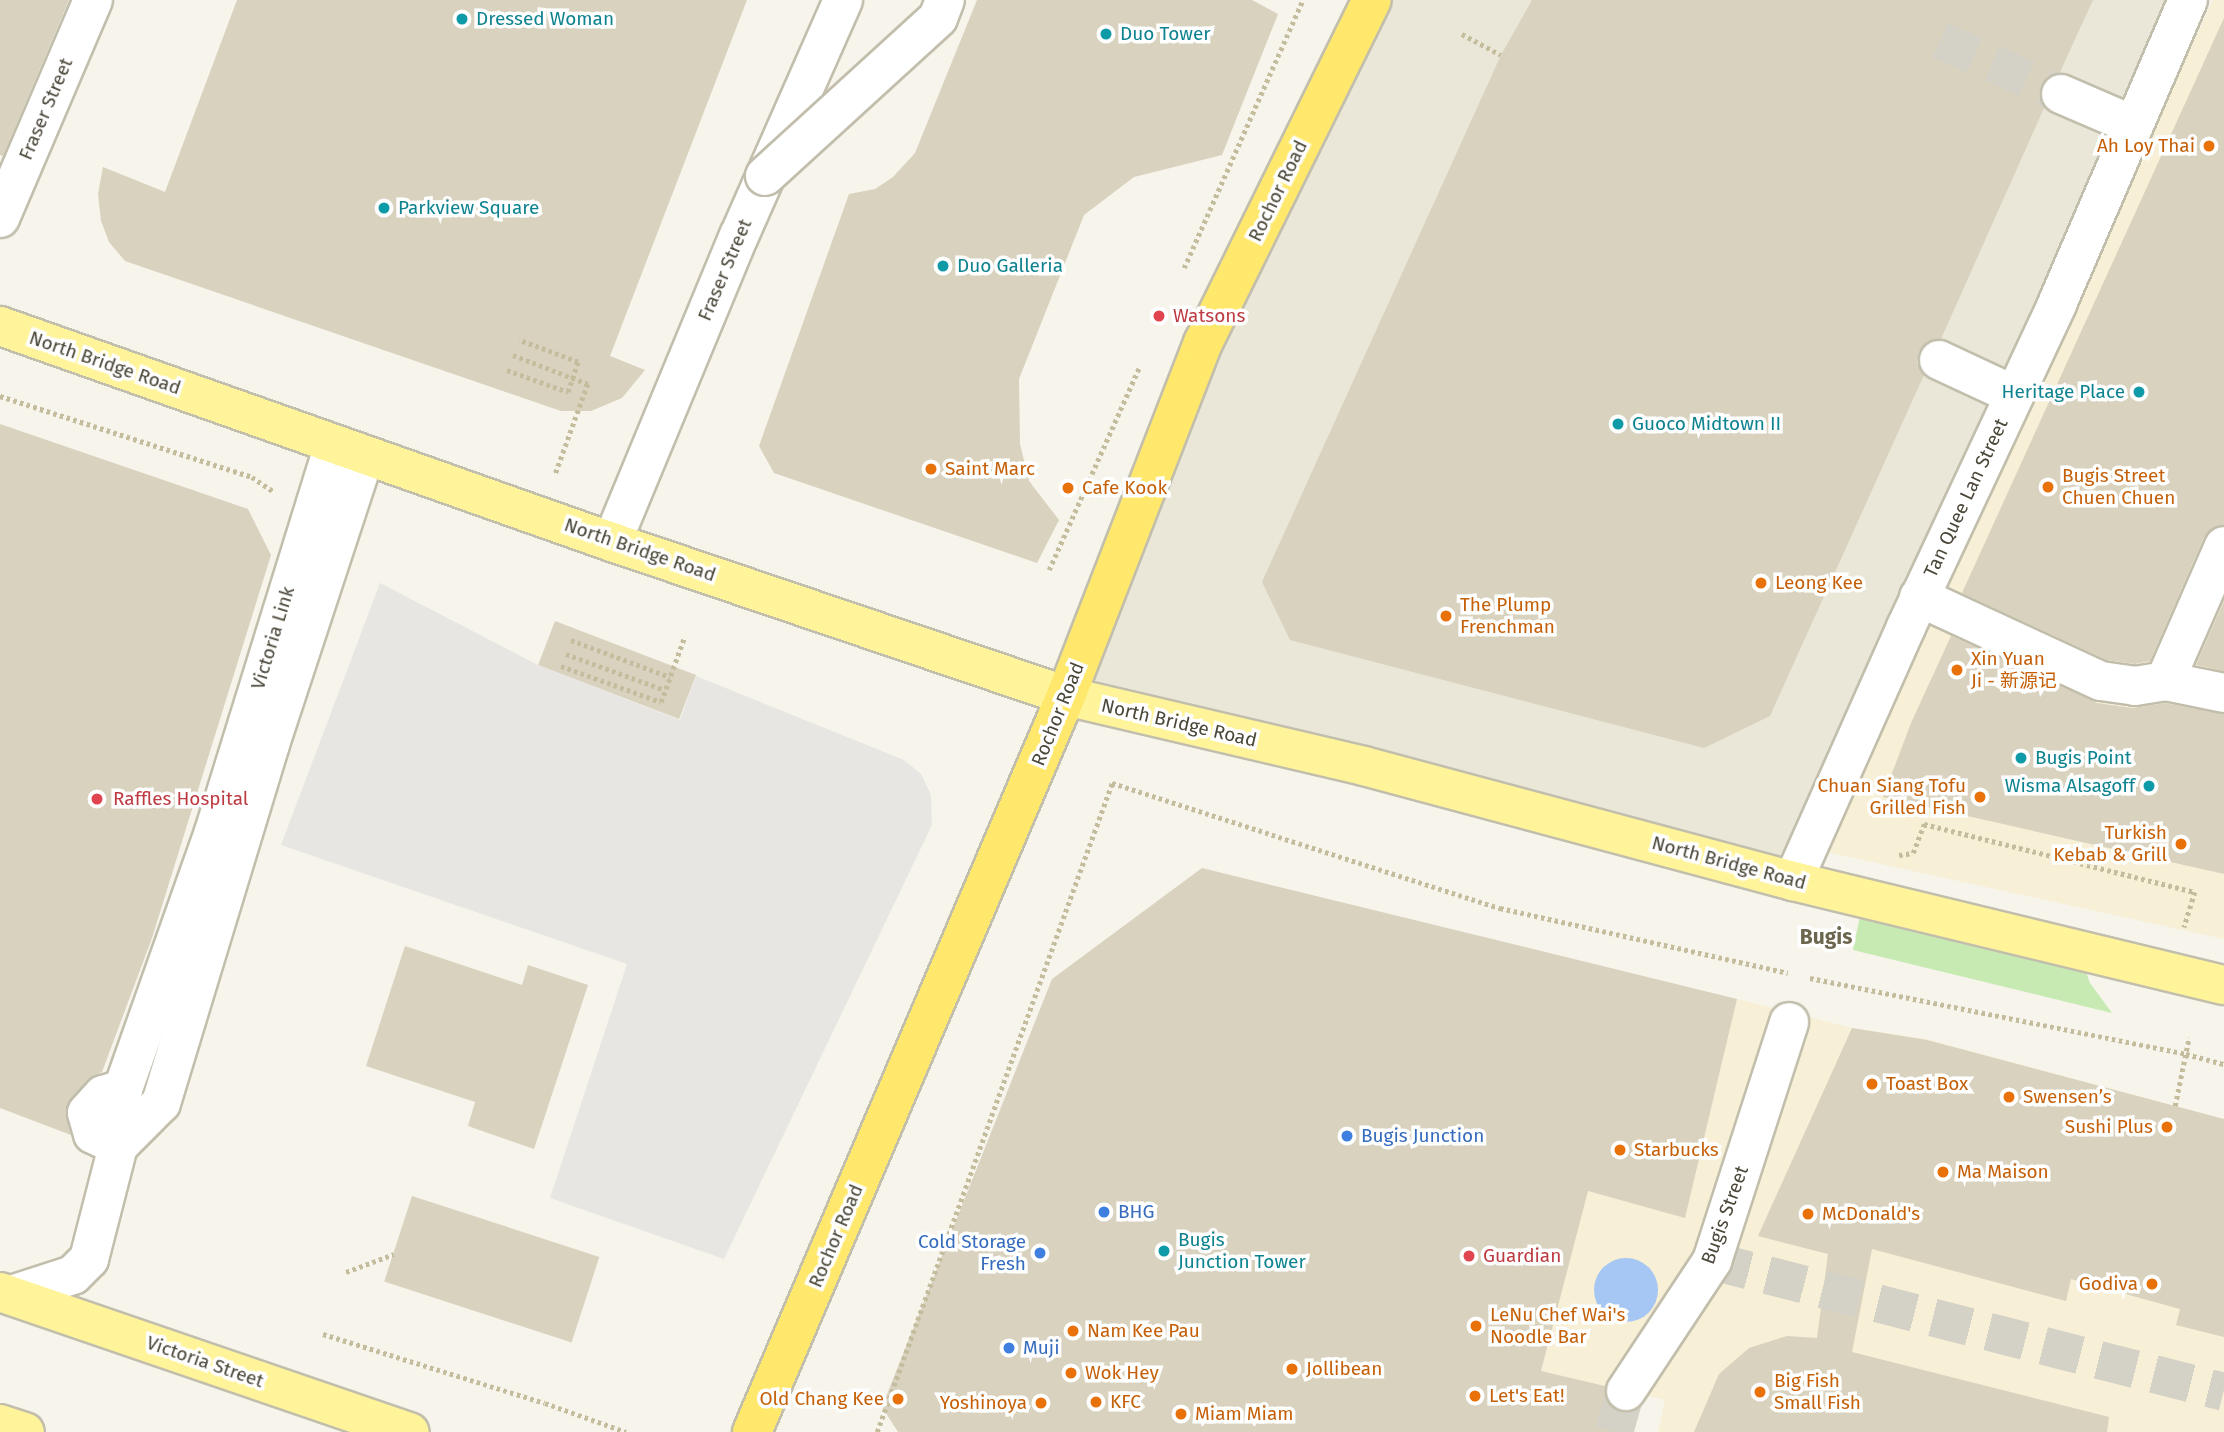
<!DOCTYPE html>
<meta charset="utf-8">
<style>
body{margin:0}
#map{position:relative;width:2224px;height:1432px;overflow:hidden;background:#f6f4eb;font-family:"Fira Sans","Noto Sans SC",sans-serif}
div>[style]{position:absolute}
.residential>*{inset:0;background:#eae7d8}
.commercial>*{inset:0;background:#f7efd6}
.green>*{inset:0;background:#c7eab3}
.parking>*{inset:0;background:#e7e6e2}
.water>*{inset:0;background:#a6c6f3}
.round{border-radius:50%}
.building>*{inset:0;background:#d8d2bf;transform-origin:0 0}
.minor-tunnel>*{height:38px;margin-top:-19px;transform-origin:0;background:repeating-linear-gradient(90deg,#d4d1c7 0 38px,transparent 0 57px)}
.path>*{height:4.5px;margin-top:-2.25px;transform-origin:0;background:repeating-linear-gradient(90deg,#c4bd9d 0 3.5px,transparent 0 7px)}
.roads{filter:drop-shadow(2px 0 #c2beac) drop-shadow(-2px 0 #c2beac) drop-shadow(0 2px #c2beac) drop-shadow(0 -2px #c2beac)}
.minor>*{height:38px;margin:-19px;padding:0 19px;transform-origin:19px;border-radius:19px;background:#fff}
.major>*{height:38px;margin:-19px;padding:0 19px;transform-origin:19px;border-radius:19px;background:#fff49a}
.highway>*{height:38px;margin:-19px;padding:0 19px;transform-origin:19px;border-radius:19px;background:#ffe86c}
.bridges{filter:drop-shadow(2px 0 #c2beac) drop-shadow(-2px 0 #c2beac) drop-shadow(0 2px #c2beac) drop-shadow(0 -2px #c2beac)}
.minor-bridge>*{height:38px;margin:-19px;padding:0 19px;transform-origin:19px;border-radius:19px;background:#fff}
.dots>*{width:19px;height:19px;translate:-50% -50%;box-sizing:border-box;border:4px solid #fff;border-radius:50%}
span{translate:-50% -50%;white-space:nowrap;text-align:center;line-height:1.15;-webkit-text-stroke:7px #fff;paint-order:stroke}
.culture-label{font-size:19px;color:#0d838f}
.left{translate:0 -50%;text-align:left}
.right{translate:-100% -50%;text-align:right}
.street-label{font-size:19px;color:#4a4638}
.food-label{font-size:19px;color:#c56008}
.health-label{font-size:19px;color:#be3a42}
.shop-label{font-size:19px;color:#366cbe}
.neighbourhood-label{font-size:21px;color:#6d664f;font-weight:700}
</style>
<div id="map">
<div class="residential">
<div style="clip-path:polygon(1372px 0,2181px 0,1793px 880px,1066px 696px)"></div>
</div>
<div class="commercial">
<div style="clip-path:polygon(2213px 0,2224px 0,2224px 939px,1822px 851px)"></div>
<div style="clip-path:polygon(1737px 999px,1852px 1028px,1926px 1039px,2224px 1119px,2224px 1432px,1658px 1432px,1665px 1400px,1541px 1371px,1587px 1191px,1685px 1217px)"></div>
</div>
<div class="green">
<div style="clip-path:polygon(1864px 897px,2078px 950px,2090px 983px,2112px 1013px,1853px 950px)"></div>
</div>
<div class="parking">
<div style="clip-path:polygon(380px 583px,538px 665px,680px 720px,696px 676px,904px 760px,921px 774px,931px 795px,932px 825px,724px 1259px,550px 1198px,627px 964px,281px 845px)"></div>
</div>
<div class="water">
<div class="round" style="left:1594px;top:1258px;width:64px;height:64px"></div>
</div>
<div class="building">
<div style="clip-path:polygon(0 0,69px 0,3px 156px,0 155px)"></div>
<div style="clip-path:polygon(237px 0,747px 0,610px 356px,645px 370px,622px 398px,591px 411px,561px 411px,125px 261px,109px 242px,101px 221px,98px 194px,103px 167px,165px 192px)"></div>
<div style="clip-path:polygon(977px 0,1252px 0,1278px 14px,1222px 155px,1134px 177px,1084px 215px,1019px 379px,1020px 444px,1029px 481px,1059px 520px,1037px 563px,774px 473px,759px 446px,849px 194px,875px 189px,893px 177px,915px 153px)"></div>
<div style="clip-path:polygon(1532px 0,2093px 0,2060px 72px,2049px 76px,2041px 85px,2039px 97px,2044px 108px,1941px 339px,1927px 342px,1919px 351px,1917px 363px,1924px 375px,1770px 716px,1704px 748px,1290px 640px,1262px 582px,1501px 55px)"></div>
<div style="clip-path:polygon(2224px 18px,2224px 525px,2212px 528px,2204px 537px,2150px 661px,2135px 664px,2107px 660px,1962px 593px)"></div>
<div style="clip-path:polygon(0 424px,248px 509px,271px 555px,152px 938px,102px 1072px,87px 1080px,66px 1108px,71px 1135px,0 1108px)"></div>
<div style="clip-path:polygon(2224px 601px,2224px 671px,2196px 665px)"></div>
<div style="left:555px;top:621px;width:151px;height:47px;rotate:21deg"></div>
<div style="clip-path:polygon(1951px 636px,2097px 703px,2132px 708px,2165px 703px,2224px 714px,2224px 874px,1883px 797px,1911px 723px)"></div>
<div style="clip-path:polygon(1202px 868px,1737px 999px,1685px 1218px,1588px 1191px,1541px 1371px,1605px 1386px,1606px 1400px,1615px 1410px,1625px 1413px,1640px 1407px,1634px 1432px,898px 1432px,882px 1407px,1052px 979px)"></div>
<div style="clip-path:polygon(405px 946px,522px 985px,528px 965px,588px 985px,534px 1149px,468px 1126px,475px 1102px,366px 1066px)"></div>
<div style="clip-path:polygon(1852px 1028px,1927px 1040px,2224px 1119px,2224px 1337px,2176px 1325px,2180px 1309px,2071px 1279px,2066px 1301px,1872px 1249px,1852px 1352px,2109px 1417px,2107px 1432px,1694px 1432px,1719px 1374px,1749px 1348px,1787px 1336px,1817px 1338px,1828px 1254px,1758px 1236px)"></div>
<div style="left:412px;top:1196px;width:197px;height:90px;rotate:18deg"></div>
</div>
<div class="minor-tunnel">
<div style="left:1940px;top:40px;width:133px;rotate:24.1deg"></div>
<div style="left:1712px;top:1261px;width:528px;rotate:14.35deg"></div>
<div style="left:1614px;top:1432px;width:43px;rotate:-73.7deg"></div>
</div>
<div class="path">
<div style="left:1462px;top:34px;width:44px;rotate:28.3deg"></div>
<div style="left:1184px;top:268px;width:293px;rotate:-66.1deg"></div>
<div style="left:513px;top:355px;width:80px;rotate:21.1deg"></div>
<div style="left:588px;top:384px;width:97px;rotate:109.9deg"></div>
<div style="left:507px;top:370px;width:65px;rotate:19.8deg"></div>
<div style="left:568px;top:392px;width:32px;rotate:-72deg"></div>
<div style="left:578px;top:362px;width:63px;rotate:-159.6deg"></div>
<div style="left:0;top:396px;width:265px;rotate:17.8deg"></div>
<div style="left:252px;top:477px;width:25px;rotate:34deg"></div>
<div style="left:1049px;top:570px;width:223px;rotate:-66deg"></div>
<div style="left:571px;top:640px;width:106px;rotate:20.5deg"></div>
<div style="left:566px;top:654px;width:105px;rotate:20deg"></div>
<div style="left:561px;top:666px;width:106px;rotate:19.8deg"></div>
<div style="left:661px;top:702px;width:68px;rotate:-70.2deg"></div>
<div style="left:1899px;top:855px;width:14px;rotate:-8deg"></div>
<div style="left:1913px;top:853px;width:31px;rotate:-69deg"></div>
<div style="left:1924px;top:824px;width:279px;rotate:14.1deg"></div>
<div style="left:2195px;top:892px;width:37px;rotate:107deg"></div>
<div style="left:1810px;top:978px;width:384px;rotate:11.4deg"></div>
<div style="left:2186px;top:1054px;width:39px;rotate:15deg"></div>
<div style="left:2175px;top:1106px;width:70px;rotate:-78.5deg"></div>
<div style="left:346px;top:1272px;width:51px;rotate:-20.6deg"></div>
<div style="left:323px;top:1334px;width:232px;rotate:17.3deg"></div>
<div style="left:545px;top:1403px;width:86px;rotate:19.7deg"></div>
<div style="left:877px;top:1432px;width:690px;rotate:-70.09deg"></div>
<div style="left:1112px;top:783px;width:408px;rotate:17.9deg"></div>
<div style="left:1500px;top:908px;width:295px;rotate:12.7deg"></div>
</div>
<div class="roads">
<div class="minor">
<div style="left:2061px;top:94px;width:78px;rotate:23.3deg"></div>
<div style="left:0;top:218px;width:237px;rotate:-66.9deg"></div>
<div style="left:1939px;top:360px;width:83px;rotate:25deg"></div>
<div style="left:612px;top:542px;width:331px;rotate:-67.5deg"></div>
<div style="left:739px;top:236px;width:258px;rotate:-66.2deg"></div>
<div style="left:1919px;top:597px;width:200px;rotate:24.8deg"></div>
<div style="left:2101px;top:681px;width:34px;rotate:8deg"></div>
<div style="left:2135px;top:686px;width:30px;rotate:-9deg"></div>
<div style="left:2165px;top:681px;width:60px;rotate:11.5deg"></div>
<div style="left:2165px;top:681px;width:147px;rotate:-66.4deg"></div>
<div style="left:1793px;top:881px;width:278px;rotate:-66deg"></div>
<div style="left:1906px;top:627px;width:357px;rotate:-64.9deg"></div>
<div style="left:2057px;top:304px;width:331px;rotate:-66.7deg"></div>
<div style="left:123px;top:1089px;width:21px;rotate:163deg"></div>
<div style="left:103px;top:1095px;width:24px;rotate:132deg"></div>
<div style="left:87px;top:1113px;width:22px;rotate:74deg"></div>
<div style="left:93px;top:1134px;width:28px;rotate:26deg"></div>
<div style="left:118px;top:1146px;width:61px;rotate:-45deg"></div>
<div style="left:161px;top:1103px;width:375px;rotate:-73.1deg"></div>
<div style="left:270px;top:744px;width:304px;rotate:-71.8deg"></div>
<div style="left:11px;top:1295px;width:65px;rotate:-17.9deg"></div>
<div style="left:73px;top:1275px;width:23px;rotate:-45deg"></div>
<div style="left:89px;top:1259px;width:117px;rotate:-75.6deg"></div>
<div style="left:118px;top:1146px;width:57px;rotate:-85deg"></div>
<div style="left:123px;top:1089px;width:273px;rotate:-70.5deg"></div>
<div style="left:214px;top:832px;width:406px;rotate:-72.8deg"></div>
<div style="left:1626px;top:1391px;width:156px;rotate:-56.5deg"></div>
<div style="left:1712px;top:1261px;width:251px;rotate:-72.1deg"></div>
</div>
<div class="major">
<div style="left:0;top:326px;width:649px;rotate:19.44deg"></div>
<div style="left:612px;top:542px;width:479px;rotate:18.7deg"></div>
<div style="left:1066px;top:696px;width:306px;rotate:13.2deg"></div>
<div style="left:1364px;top:766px;width:444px;rotate:15deg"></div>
<div style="left:1793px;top:881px;width:443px;rotate:13.6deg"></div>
<div style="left:0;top:1292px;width:433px;rotate:18.9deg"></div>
<div style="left:0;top:1424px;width:26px;rotate:18deg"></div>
</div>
<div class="highway">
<div style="left:752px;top:1432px;width:800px;rotate:-66.9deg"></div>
<div style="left:1066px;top:696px;width:379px;rotate:-68.8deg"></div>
<div style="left:1203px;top:343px;width:382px;rotate:-63.8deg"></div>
</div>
</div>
<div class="bridges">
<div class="minor-bridge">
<div style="left:765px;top:176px;width:234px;rotate:-42.4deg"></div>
<div style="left:938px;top:18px;width:19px;rotate:-69deg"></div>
</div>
</div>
<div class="dots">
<div style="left:462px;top:19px;background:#0f9aa8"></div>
<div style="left:1106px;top:34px;background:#0f9aa8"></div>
<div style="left:2209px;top:146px;background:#e8710a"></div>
<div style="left:384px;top:208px;background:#0f9aa8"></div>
<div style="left:943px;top:266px;background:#0f9aa8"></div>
<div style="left:1159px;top:316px;background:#e0444e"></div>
<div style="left:2139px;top:392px;background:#0f9aa8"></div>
<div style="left:1618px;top:424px;background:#0f9aa8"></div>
<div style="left:931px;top:469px;background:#e8710a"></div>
<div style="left:2048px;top:487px;background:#e8710a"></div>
<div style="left:1068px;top:488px;background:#e8710a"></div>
<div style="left:1761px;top:583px;background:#e8710a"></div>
<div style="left:1446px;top:616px;background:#e8710a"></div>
<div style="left:1957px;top:670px;background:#e8710a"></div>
<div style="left:2021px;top:758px;background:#0f9aa8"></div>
<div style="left:2149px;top:786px;background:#0f9aa8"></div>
<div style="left:1980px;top:797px;background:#e8710a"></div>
<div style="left:97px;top:799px;background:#e0444e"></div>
<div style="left:2181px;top:844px;background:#e8710a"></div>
<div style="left:1872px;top:1084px;background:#e8710a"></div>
<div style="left:2009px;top:1097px;background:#e8710a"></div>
<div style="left:2167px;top:1127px;background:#e8710a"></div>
<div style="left:1347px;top:1136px;background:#3f7fe0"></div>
<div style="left:1620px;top:1150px;background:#e8710a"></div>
<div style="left:1943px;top:1172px;background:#e8710a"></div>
<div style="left:1104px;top:1212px;background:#3f7fe0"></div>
<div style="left:1808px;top:1214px;background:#e8710a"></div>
<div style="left:1164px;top:1251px;background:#0f9aa8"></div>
<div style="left:1040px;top:1253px;background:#3f7fe0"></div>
<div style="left:1469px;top:1256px;background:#e0444e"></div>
<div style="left:2152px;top:1284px;background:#e8710a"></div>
<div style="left:1476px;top:1326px;background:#e8710a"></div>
<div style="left:1073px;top:1331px;background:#e8710a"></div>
<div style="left:1009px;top:1348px;background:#3f7fe0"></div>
<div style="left:1292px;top:1369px;background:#e8710a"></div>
<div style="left:1071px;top:1373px;background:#e8710a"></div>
<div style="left:1760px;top:1392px;background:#e8710a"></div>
<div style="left:1475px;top:1396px;background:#e8710a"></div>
<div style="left:898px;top:1399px;background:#e8710a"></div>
<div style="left:1096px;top:1402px;background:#e8710a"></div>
<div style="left:1041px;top:1403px;background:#e8710a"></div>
<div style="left:1181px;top:1414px;background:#e8710a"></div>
</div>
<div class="culture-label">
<span class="left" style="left:476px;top:19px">Dressed Woman</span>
<span class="left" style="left:1120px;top:34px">Duo Tower</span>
<span class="left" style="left:398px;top:208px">Parkview Square</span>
<span class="left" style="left:957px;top:266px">Duo Galleria</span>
<span class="right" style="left:2125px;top:392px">Heritage Place</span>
<span class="left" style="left:1632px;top:424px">Guoco Midtown II</span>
<span class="left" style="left:2035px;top:758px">Bugis Point</span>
<span class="right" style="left:2135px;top:786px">Wisma Alsagoff</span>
<span class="left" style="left:1178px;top:1251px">Bugis<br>Junction Tower</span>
</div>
<div class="street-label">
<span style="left:46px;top:109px;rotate:-67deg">Fraser Street</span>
<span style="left:1278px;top:191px;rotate:-64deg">Rochor Road</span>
<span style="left:725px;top:270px;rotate:-67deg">Fraser Street</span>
<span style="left:105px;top:363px;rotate:19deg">North Bridge Road</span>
<span style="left:1966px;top:498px;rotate:-65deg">Tan Quee Lan Street</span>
<span style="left:640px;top:550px;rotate:19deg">North Bridge Road</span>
<span style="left:273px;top:638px;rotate:-73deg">Victoria Link</span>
<span style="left:1058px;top:714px;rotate:-68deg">Rochor Road</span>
<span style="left:1179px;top:723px;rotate:13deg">North Bridge Road</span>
<span style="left:1729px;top:863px;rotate:15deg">North Bridge Road</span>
<span style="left:1725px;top:1215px;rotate:-70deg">Bugis Street</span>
<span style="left:836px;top:1236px;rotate:-67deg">Rochor Road</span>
<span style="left:205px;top:1362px;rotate:19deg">Victoria Street</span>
</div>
<div class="food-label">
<span class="right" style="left:2195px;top:146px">Ah Loy Thai</span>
<span class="left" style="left:945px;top:469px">Saint Marc</span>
<span class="left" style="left:2062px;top:487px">Bugis Street<br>Chuen Chuen</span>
<span class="left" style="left:1082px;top:488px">Cafe Kook</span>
<span class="left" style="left:1775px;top:583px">Leong Kee</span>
<span class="left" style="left:1460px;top:616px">The Plump<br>Frenchman</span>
<span class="left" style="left:1971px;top:670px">Xin Yuan<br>Ji - 新源记</span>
<span class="right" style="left:1966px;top:797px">Chuan Siang Tofu<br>Grilled Fish</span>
<span class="right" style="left:2167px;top:844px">Turkish<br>Kebab &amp; Grill</span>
<span class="left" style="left:1886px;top:1084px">Toast Box</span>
<span class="left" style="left:2023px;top:1097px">Swensen’s</span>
<span class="right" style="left:2153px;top:1127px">Sushi Plus</span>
<span class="left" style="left:1634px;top:1150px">Starbucks</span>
<span class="left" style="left:1957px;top:1172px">Ma Maison</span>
<span class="left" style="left:1822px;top:1214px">McDonald's</span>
<span class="right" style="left:2138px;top:1284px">Godiva</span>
<span class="left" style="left:1490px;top:1326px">LeNu Chef Wai's<br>Noodle Bar</span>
<span class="left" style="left:1087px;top:1331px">Nam Kee Pau</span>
<span class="left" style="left:1306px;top:1369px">Jollibean</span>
<span class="left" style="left:1085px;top:1373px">Wok Hey</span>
<span class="left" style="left:1774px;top:1392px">Big Fish<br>Small Fish</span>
<span class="left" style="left:1489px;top:1396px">Let's Eat!</span>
<span class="right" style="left:884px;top:1399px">Old Chang Kee</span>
<span class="left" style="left:1110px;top:1402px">KFC</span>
<span class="right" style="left:1027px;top:1403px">Yoshinoya</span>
<span class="left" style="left:1195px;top:1414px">Miam Miam</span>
</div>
<div class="health-label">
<span class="left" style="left:1173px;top:316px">Watsons</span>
<span class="left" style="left:113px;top:799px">Raffles Hospital</span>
<span class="left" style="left:1483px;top:1256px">Guardian</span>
</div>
<div class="shop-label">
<span class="left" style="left:1361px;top:1136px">Bugis Junction</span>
<span class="left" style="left:1118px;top:1212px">BHG</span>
<span class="right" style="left:1026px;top:1253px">Cold Storage<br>Fresh</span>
<span class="left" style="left:1023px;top:1348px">Muji</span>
</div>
<div class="neighbourhood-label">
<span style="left:1826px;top:937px">Bugis</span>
</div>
</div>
